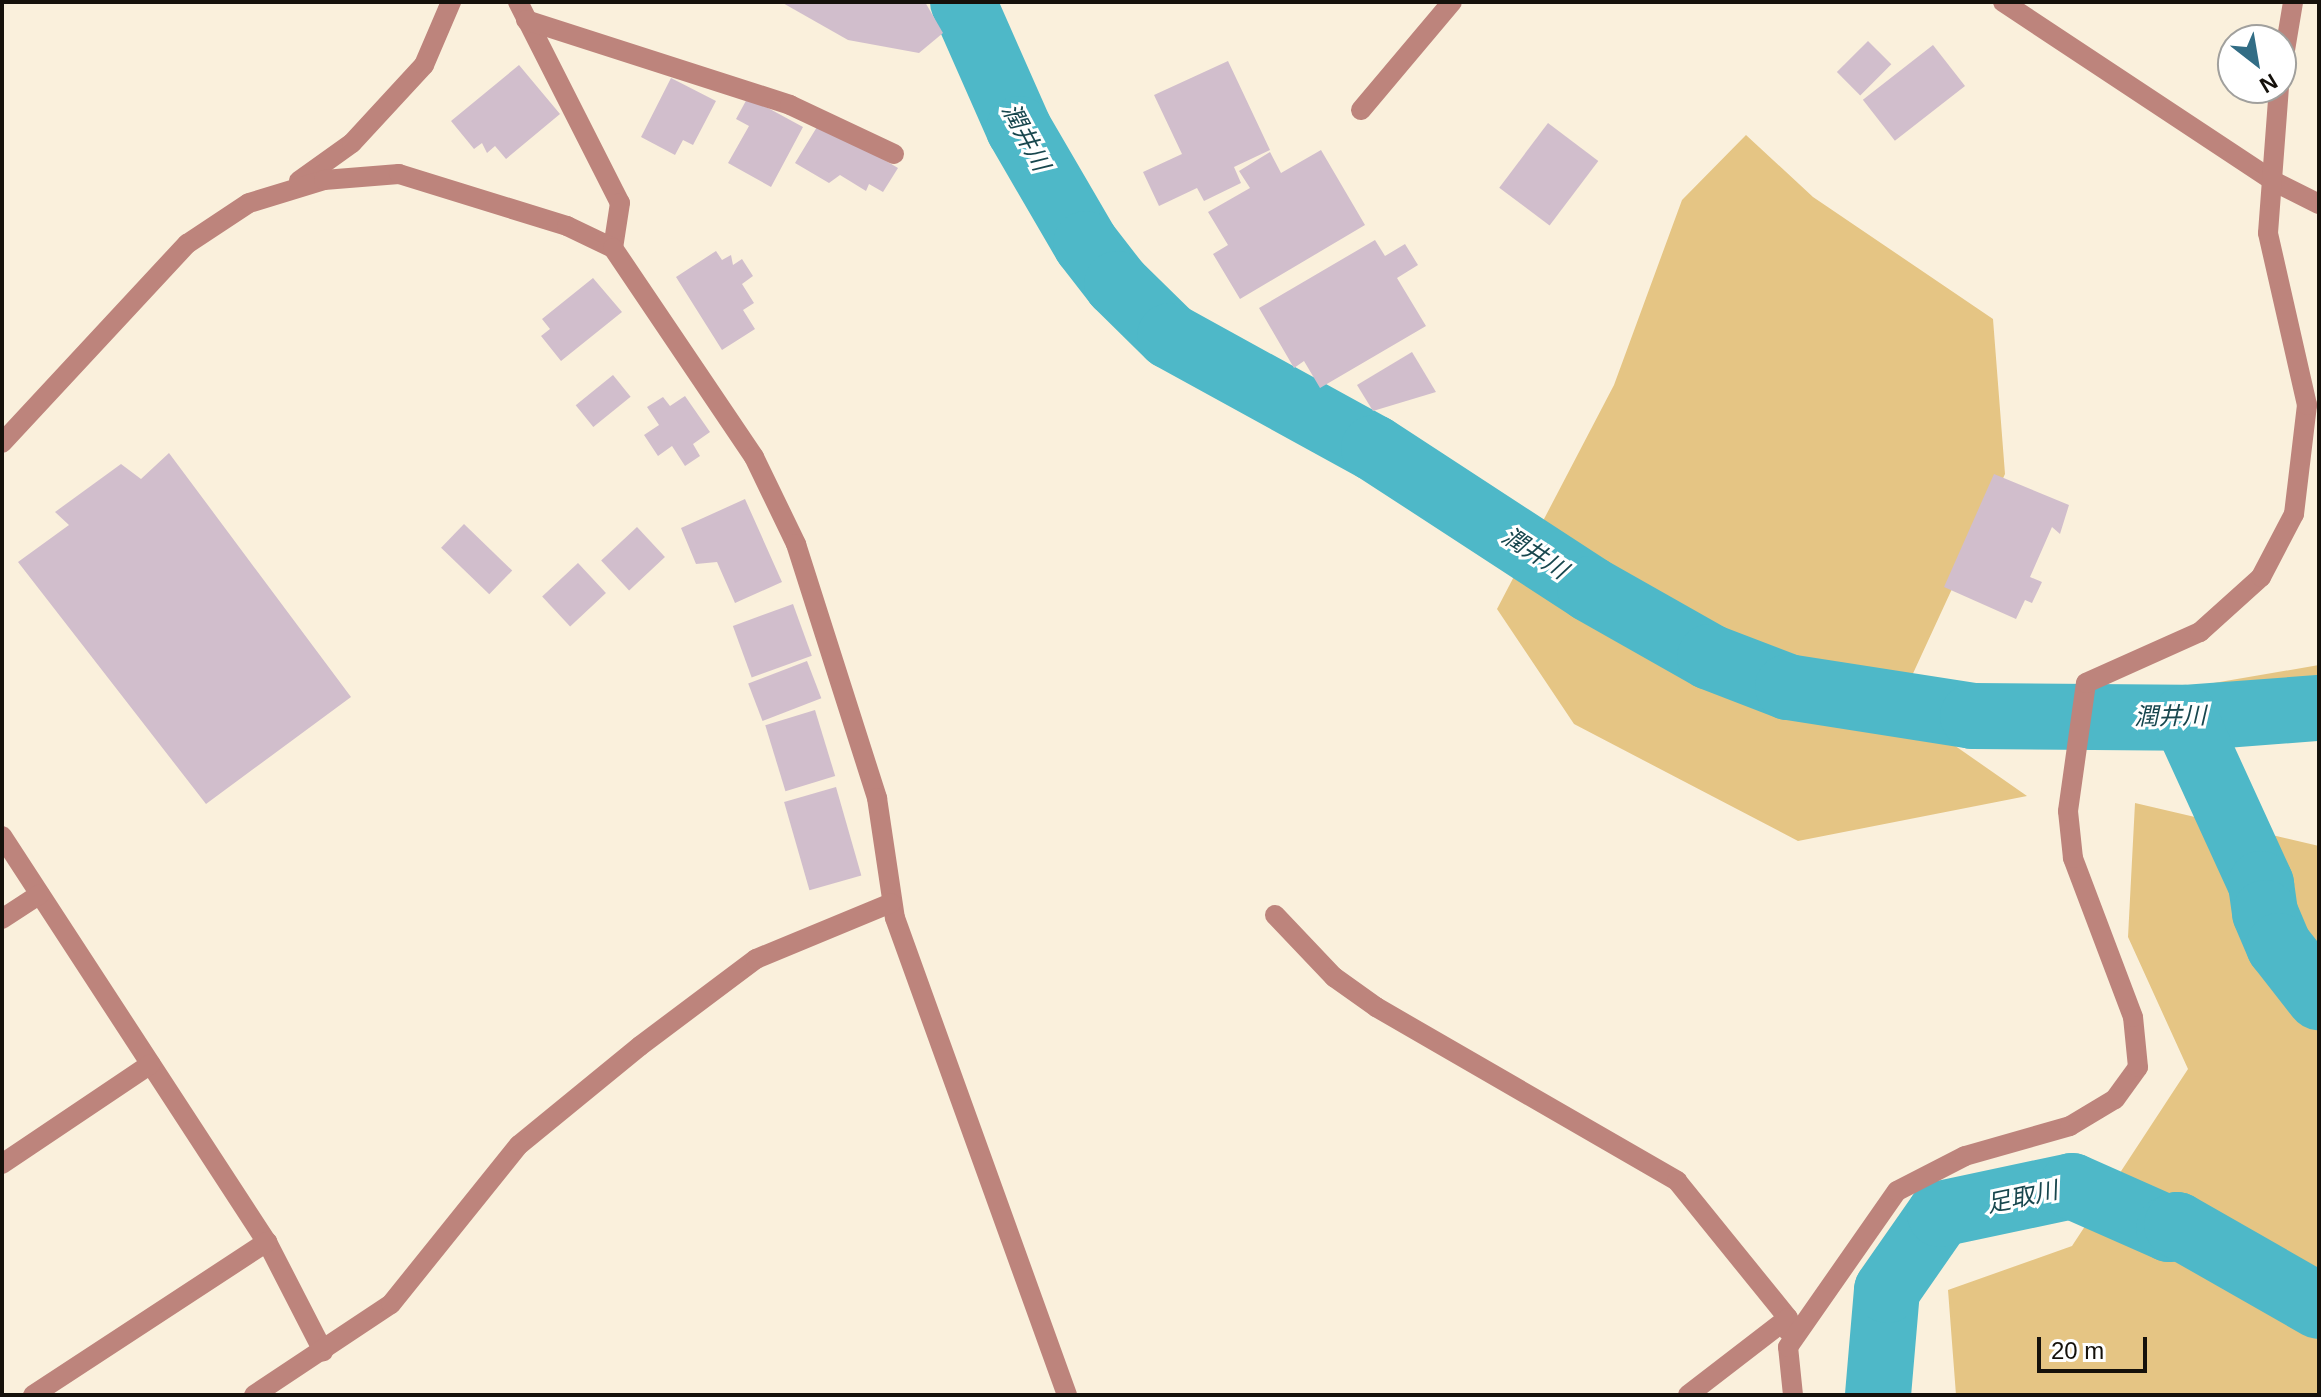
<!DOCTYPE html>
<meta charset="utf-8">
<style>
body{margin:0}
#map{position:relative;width:2321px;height:1397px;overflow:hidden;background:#faf0dc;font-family:Helvetica,"Noto Sans JP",sans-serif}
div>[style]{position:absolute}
.green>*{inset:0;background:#e5c584}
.river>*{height:66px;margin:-33px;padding:0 33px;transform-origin:33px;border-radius:33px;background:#4eb8c8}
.building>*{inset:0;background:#d1becc;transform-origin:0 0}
.minor>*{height:20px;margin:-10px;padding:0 10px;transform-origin:10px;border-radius:10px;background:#bd847c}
span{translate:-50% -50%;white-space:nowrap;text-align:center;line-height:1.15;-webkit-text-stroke:6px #fff;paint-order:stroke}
.water-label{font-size:24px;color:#18474e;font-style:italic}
.frame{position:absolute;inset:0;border:4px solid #15110b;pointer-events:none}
.north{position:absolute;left:2217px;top:24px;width:80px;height:80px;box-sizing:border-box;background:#fff;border:2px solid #a1a09d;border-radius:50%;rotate:149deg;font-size:22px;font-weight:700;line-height:32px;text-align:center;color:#15110b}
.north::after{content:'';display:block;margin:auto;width:28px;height:36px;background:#326d85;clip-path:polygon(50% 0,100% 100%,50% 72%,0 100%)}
.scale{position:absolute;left:2037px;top:1337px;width:110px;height:36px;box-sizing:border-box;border:4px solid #15110b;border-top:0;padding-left:10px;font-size:24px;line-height:28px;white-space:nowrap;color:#15110b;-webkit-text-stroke:6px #fff;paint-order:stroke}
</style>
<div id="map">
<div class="green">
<div style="clip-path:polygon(1746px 135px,1813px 197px,1993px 319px,2005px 474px,1898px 706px,2027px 796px,1798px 841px,1574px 724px,1497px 609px,1614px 385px,1682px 200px)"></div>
<div style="clip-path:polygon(2319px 665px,2319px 722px,2208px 684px)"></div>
<div style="clip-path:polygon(2135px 803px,2319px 846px,2319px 1395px,1956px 1395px,1948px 1290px,2072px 1246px,2188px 1069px,2128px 937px)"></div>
</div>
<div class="river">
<div style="left:963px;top:2px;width:139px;rotate:66.2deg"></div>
<div style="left:1019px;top:129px;width:133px;rotate:59.8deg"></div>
<div style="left:1086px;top:244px;width:51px;rotate:52.2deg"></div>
<div style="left:1117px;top:284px;width:74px;rotate:44.5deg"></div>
<div style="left:1170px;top:336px;width:233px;rotate:28.8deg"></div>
<div style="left:1374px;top:448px;width:258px;rotate:33.1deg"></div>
<div style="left:1590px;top:589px;width:138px;rotate:29.5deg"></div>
<div style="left:1710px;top:657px;width:84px;rotate:21deg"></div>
<div style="left:1788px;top:687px;width:187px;rotate:8.9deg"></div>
<div style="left:1973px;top:716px;width:212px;rotate:0.5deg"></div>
<div style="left:2185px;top:718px;width:134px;rotate:-4.3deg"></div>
<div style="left:2185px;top:718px;width:183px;rotate:65.4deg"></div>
<div style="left:2261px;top:884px;width:29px;rotate:82deg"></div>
<div style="left:2265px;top:913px;width:36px;rotate:67deg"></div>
<div style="left:2279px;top:946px;width:65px;rotate:51.9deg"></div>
<div style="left:1878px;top:1395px;width:105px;rotate:-85.1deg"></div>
<div style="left:1887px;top:1290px;width:93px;rotate:-55.1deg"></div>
<div style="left:1940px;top:1214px;width:135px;rotate:-12deg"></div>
<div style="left:2072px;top:1186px;width:106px;rotate:23.9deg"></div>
<div style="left:2169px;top:1229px;width:9px;rotate:-27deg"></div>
<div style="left:2177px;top:1225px;width:163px;rotate:29.7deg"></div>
</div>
<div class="building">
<div style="clip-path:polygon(781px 2px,925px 2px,943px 33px,919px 53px,848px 40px)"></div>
<div style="left:1868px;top:41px;width:33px;height:44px;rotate:45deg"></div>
<div style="left:1933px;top:45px;width:52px;height:89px;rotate:52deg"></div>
<div style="clip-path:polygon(1228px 61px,1270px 150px,1234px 167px,1241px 183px,1204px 201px,1197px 188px,1159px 206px,1143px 172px,1182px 154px,1154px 95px)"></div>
<div style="clip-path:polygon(519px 65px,560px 114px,506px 159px,495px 146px,487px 153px,482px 143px,474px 149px,451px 121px)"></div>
<div style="clip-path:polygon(671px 78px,716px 101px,693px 145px,683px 140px,675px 155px,641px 137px)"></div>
<div style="clip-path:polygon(748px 97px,803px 127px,771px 187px,728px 163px,749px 126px,736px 119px)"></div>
<div style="clip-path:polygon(820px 122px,898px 168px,883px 192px,869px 184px,866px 191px,840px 175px,829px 183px,795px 163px)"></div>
<div style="left:1548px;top:123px;width:63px;height:81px;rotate:37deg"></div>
<div style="clip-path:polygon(1321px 150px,1365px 225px,1240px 299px,1213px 254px,1228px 245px,1208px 212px,1250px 188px,1239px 171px,1270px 152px,1281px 173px)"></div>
<div style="clip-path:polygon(1375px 240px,1385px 256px,1405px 244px,1418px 265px,1397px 278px,1426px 326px,1320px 388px,1304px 361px,1294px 368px,1259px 308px)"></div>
<div style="clip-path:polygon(716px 251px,722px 260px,731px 255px,733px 265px,742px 259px,753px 276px,742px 284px,754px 303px,743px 310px,755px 329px,722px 350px,676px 277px)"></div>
<div style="clip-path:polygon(593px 278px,622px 312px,561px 361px,541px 336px,550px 329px,542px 319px)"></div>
<div style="clip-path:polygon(1412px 352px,1436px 392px,1373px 411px,1357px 385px)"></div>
<div style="left:613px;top:375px;width:28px;height:48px;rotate:51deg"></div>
<div style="clip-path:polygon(685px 396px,710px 432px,693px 444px,700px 456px,685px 466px,672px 446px,658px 456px,644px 435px,659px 425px,647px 407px,663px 397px,670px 406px)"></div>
<div style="clip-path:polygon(169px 453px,351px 697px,206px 804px,18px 562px,69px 525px,55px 512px,121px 464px,141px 479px)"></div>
<div style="clip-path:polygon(1994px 474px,2069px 505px,2060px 534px,2052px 527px,2030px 577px,2042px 582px,2032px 603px,2025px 600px,2016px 619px,1944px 587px)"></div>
<div style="clip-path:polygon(745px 499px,782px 582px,735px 603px,717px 562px,696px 564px,681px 528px)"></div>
<div style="left:464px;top:524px;width:67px;height:33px;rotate:44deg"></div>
<div style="left:637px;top:527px;width:41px;height:49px;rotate:47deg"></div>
<div style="left:578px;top:563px;width:41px;height:49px;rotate:47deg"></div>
<div style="left:793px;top:604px;width:55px;height:64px;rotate:70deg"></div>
<div style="left:807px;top:661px;width:40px;height:63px;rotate:69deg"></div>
<div style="left:815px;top:710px;width:69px;height:52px;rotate:73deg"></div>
<div style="left:836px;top:787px;width:92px;height:54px;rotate:74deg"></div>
</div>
<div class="minor">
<div style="left:518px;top:2px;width:225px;rotate:63.1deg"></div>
<div style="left:620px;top:203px;width:46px;rotate:98.8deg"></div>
<div style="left:2003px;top:2px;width:326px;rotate:33.5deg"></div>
<div style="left:2275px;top:182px;width:49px;rotate:26.6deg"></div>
<div style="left:526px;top:20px;width:277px;rotate:17.8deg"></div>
<div style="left:790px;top:105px;width:115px;rotate:25.2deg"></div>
<div style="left:2281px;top:74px;width:73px;rotate:-80.5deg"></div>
<div style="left:1361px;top:110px;width:141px;rotate:-49.9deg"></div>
<div style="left:299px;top:181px;width:65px;rotate:-35.6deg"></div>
<div style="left:352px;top:143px;width:106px;rotate:-47.3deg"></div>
<div style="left:424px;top:65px;width:69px;rotate:-66.8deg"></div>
<div style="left:2px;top:443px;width:272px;rotate:-47.1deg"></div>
<div style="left:187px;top:244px;width:74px;rotate:-33.5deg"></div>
<div style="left:249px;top:203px;width:78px;rotate:-17deg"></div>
<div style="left:324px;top:180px;width:75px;rotate:-4.6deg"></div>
<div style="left:399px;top:174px;width:176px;rotate:17.2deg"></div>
<div style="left:567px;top:226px;width:51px;rotate:25.6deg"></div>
<div style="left:613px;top:248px;width:252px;rotate:56deg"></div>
<div style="left:754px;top:457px;width:97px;rotate:64.2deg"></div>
<div style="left:796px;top:544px;width:267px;rotate:72.3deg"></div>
<div style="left:877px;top:798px;width:121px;rotate:81.5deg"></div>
<div style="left:895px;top:918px;width:507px;rotate:70.17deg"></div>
<div style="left:2px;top:836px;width:485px;rotate:56.9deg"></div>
<div style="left:267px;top:1242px;width:123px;rotate:62.8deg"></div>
<div style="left:1275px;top:915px;width:86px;rotate:46.4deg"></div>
<div style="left:1334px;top:977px;width:52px;rotate:35.5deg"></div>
<div style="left:1376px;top:1007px;width:348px;rotate:30deg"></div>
<div style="left:1677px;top:1181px;width:176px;rotate:51deg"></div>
<div style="left:2px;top:919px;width:45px;rotate:-33.3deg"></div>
<div style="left:2px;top:1164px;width:179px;rotate:-33.9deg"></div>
<div style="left:33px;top:1395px;width:280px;rotate:-33.2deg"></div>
<div style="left:254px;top:1395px;width:164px;rotate:-33.6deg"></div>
<div style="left:391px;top:1304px;width:204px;rotate:-51.2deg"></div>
<div style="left:519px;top:1145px;width:156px;rotate:-39.3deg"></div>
<div style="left:640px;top:1046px;width:145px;rotate:-36.9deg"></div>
<div style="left:756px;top:959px;width:146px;rotate:-22.5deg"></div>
<div style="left:1688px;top:1395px;width:126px;rotate:-37.6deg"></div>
<div style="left:1788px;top:1318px;width:13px;rotate:90deg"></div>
<div style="left:1793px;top:1395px;width:48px;rotate:-95.9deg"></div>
<div style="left:1788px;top:1347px;width:190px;rotate:-55.1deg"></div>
<div style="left:1897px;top:1191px;width:76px;rotate:-27.2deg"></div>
<div style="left:1965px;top:1156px;width:109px;rotate:-15.9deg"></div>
<div style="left:2070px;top:1126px;width:52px;rotate:-31deg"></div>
<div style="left:2115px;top:1099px;width:39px;rotate:-54deg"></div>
<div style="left:2138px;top:1067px;width:50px;rotate:-95.7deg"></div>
<div style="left:2133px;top:1017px;width:170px;rotate:-110.7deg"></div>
<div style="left:2073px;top:858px;width:47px;rotate:-96.1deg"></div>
<div style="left:2068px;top:811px;width:129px;rotate:-82deg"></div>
<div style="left:2086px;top:683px;width:125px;rotate:-24.1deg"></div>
<div style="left:2200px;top:632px;width:82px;rotate:-42deg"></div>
<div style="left:2261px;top:577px;width:71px;rotate:-62.4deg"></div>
<div style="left:2294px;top:514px;width:110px;rotate:-83.2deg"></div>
<div style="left:2307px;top:405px;width:176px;rotate:-102.8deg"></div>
<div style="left:2268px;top:233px;width:145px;rotate:-85.7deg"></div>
</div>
<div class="water-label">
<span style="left:1026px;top:137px;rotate:62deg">潤井川</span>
<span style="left:1535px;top:553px;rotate:33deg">潤井川</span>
<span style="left:2170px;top:716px;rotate:-1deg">潤井川</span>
<span style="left:2022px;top:1197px;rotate:-12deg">足取川</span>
</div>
<div class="frame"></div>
<div class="north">N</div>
<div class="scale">20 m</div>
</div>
